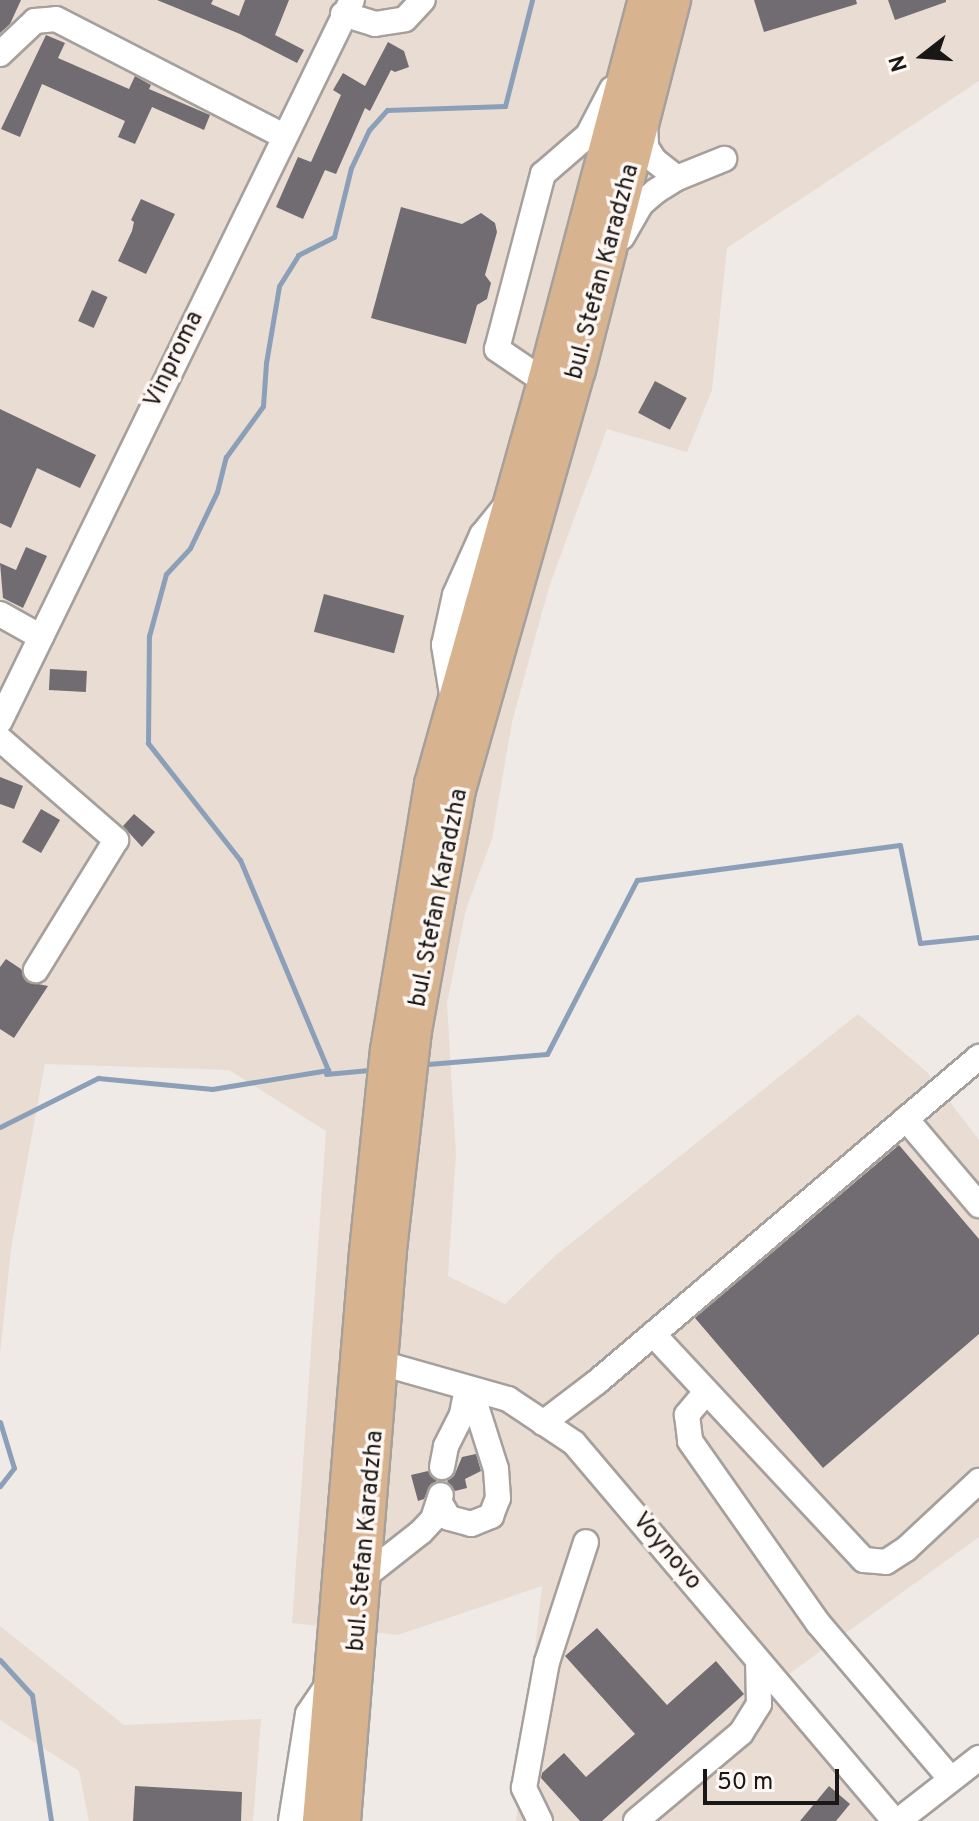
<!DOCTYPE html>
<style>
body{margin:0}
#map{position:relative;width:979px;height:1821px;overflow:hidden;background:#f0eae6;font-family:Overpass,sans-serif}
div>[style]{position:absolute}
.built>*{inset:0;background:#e9dcd3}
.stream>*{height:5px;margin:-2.5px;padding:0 2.5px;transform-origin:2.5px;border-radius:2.5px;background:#8ba0b8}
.building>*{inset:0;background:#716c71;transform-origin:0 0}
.roads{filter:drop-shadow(2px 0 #a6a09c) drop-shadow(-2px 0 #a6a09c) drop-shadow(0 2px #a6a09c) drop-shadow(0 -2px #a6a09c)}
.minor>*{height:24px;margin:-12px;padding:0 12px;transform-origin:12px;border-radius:12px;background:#fff}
.major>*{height:32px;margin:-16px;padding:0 16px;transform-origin:16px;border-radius:16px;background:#d7b38f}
span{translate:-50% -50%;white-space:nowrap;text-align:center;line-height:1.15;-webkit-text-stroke:7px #fef7f3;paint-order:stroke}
.street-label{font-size:24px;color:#1a1816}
.north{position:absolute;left:883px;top:16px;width:80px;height:80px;-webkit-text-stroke:6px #fef7f3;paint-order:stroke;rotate:253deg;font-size:22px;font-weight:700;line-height:32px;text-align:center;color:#1a1816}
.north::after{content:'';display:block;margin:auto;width:28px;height:36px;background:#1a1816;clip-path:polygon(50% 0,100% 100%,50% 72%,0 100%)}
.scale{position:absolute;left:703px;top:1769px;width:136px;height:36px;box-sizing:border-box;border:4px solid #1a1816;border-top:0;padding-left:10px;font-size:24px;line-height:28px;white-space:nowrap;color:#1a1816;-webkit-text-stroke:6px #fef7f3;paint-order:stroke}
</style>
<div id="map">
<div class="built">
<div style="clip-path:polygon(0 0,979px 0,979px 81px,727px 248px,712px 390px,687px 452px,607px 429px,549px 587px,512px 722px,492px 839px,466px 909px,447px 1003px,456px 1153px,448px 1276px,505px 1304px,556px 1255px,858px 1014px,927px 1072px,979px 1140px,979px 1537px,767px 1690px,877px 1818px,874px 1821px,516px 1821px,542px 1586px,398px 1635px,292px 1623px,326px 1131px,229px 1070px,45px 1064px,11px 1249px,0 1354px)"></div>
<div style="clip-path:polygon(0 1626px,124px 1725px,261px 1719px,253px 1821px,89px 1821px,79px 1771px,0 1720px)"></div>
</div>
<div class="stream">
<div style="left:428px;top:1064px;width:119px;rotate:-4.8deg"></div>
<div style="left:547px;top:1054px;width:196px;rotate:-62.7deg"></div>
<div style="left:637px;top:880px;width:265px;rotate:-7.6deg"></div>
<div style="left:900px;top:845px;width:100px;rotate:78.5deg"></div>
<div style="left:920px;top:943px;width:59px;rotate:-5.8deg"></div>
<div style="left:326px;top:1074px;width:43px;rotate:-5.3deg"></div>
<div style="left:0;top:1127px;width:110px;rotate:-26.6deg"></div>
<div style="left:98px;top:1078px;width:115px;rotate:5.5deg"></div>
<div style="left:212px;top:1089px;width:118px;rotate:-9.3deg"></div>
<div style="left:328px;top:1070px;width:228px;rotate:-112.7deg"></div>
<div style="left:240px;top:860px;width:149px;rotate:-128.2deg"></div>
<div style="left:148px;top:743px;width:107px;rotate:-89.5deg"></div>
<div style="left:149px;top:636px;width:64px;rotate:-74.7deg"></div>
<div style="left:166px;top:574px;width:35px;rotate:-47deg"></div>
<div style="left:190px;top:548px;width:62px;rotate:-64.3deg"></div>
<div style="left:217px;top:492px;width:36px;rotate:-76deg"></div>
<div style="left:226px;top:457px;width:63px;rotate:-54deg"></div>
<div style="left:263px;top:406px;width:43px;rotate:-86deg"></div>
<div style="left:266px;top:363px;width:78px;rotate:-80.4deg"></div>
<div style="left:279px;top:286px;width:36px;rotate:-58deg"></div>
<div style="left:298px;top:255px;width:40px;rotate:-26.6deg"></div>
<div style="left:334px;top:237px;width:71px;rotate:-76.2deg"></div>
<div style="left:351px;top:168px;width:42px;rotate:-64.7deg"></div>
<div style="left:369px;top:130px;width:27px;rotate:-48deg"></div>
<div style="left:387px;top:110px;width:118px;rotate:-1.9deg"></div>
<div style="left:505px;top:106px;width:109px;rotate:-75.7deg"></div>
<div style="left:0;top:1422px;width:48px;rotate:73.1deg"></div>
<div style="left:14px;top:1468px;width:23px;rotate:128deg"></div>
<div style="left:0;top:1660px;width:47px;rotate:47.6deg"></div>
<div style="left:32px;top:1695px;width:127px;rotate:81.4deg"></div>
</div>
<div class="building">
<div style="clip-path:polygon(0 0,21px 0,10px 24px,0 33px)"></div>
<div style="clip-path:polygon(157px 0,213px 0,211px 4px,239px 16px,245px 0,289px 0,275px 35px,304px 50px,297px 63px,240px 34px)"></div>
<div style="clip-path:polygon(754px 0,856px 0,857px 4px,764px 32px)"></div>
<div style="clip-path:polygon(888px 0,946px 0,946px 2px,895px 20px)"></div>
<div style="clip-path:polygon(46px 35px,65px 43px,58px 58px,129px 89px,135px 76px,151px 85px,149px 89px,210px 115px,204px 130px,152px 107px,135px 144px,118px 137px,125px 121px,42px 84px,20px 137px,1px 129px)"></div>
<div style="clip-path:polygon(388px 42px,404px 51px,409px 67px,395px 72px,391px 70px,370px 111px,365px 108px,336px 174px,325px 170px,303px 219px,276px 207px,298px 157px,311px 162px,341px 95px,333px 90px,343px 73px,365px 86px)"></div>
<div style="clip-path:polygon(141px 199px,175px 214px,146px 274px,118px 261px,132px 231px,134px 222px,131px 220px)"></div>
<div style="clip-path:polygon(401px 207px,462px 224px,481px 213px,495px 223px,497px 232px,485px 275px,491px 283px,487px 299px,477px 305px,466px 344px,371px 318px)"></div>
<div style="left:92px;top:290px;width:17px;height:34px;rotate:24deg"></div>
<div style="left:655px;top:381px;width:36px;height:36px;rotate:28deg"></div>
<div style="clip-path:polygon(0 409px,96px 455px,80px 488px,37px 468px,11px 528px,0 523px)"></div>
<div style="clip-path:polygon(26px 547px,47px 556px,23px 608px,3px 598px,0 563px,16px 570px)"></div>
<div style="left:324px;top:594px;width:83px;height:39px;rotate:15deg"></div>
<div style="left:50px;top:669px;width:37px;height:21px;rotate:3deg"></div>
<div style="clip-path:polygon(0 777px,23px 786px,14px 809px,0 804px)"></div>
<div style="left:41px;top:809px;width:22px;height:38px;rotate:30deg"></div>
<div style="clip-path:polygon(134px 814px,155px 832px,142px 847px,123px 826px)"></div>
<div style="clip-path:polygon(6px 959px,21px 969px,28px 982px,48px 986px,14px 1038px,0 1029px,0 967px)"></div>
<div style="clip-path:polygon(899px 1145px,979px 1239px,979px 1334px,823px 1468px,695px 1318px)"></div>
<div style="clip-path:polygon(476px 1454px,481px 1471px,465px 1479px,467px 1488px,455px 1491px,447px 1481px,454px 1476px,462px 1457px)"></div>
<div style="clip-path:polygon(428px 1471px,437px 1481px,431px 1484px,424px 1499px,418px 1501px,411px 1475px)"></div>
<div style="clip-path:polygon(597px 1628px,667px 1705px,716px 1661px,744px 1694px,602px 1821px,580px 1821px,541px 1778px,542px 1773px,564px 1753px,586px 1777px,635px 1734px,565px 1656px)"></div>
<div style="clip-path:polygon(135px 1786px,242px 1792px,241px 1821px,133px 1821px)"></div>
<div style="clip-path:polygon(829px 1786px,850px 1804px,836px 1821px,800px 1821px)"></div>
</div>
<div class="roads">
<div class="minor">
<div style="left:343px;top:14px;width:34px;rotate:17deg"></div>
<div style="left:375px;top:24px;width:30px;rotate:-9deg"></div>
<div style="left:405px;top:19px;width:26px;rotate:-47deg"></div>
<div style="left:0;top:54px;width:48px;rotate:-43.3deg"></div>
<div style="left:35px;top:21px;width:21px;rotate:-5deg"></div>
<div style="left:56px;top:19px;width:256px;rotate:27.2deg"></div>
<div style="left:645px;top:125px;width:22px;rotate:87deg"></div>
<div style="left:646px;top:147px;width:15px;rotate:58deg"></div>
<div style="left:654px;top:160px;width:29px;rotate:38deg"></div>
<div style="left:622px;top:237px;width:38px;rotate:-60deg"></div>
<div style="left:641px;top:204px;width:20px;rotate:-41deg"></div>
<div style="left:656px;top:191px;width:25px;rotate:-32deg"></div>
<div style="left:677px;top:178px;width:51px;rotate:-22deg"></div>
<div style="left:544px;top:381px;width:57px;rotate:-145.8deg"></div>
<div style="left:497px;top:349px;width:181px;rotate:-75.3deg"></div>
<div style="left:543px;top:174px;width:60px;rotate:-40.9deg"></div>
<div style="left:588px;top:135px;width:52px;rotate:-62.4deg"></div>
<div style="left:0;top:614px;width:47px;rotate:29.3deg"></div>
<div style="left:452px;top:694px;width:50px;rotate:-99.3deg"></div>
<div style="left:444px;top:645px;width:51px;rotate:-77.6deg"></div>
<div style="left:455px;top:595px;width:66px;rotate:-65.8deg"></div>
<div style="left:482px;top:535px;width:36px;rotate:-51deg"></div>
<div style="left:0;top:721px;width:802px;rotate:-63.98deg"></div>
<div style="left:0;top:739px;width:154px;rotate:41deg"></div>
<div style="left:116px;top:840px;width:153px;rotate:121.6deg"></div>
<div style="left:906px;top:1119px;width:113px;rotate:49.7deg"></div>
<div style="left:653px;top:1334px;width:309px;rotate:47deg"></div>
<div style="left:864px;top:1560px;width:22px;rotate:5deg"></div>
<div style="left:886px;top:1562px;width:24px;rotate:-33deg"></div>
<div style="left:906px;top:1549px;width:100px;rotate:-43deg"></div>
<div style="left:366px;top:1364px;width:15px;rotate:-4deg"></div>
<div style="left:381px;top:1363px;width:132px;rotate:15.8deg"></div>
<div style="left:508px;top:1399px;width:79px;rotate:33.7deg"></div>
<div style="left:574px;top:1443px;width:496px;rotate:49.7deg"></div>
<div style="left:706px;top:1392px;width:30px;rotate:130deg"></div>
<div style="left:687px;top:1415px;width:26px;rotate:83deg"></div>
<div style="left:690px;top:1441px;width:223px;rotate:54.9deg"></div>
<div style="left:818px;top:1623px;width:205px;rotate:49.6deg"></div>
<div style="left:543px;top:1423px;width:68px;rotate:-37.2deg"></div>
<div style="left:597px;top:1382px;width:502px;rotate:-40.39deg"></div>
<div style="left:442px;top:1467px;width:21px;rotate:-79deg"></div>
<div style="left:446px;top:1446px;width:36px;rotate:-63deg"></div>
<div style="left:462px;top:1414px;width:26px;rotate:-79deg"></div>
<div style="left:440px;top:1503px;width:17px;rotate:59deg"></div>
<div style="left:449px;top:1518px;width:23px;rotate:15deg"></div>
<div style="left:471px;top:1524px;width:22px;rotate:-22deg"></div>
<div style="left:491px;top:1516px;width:19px;rotate:-69deg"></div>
<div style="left:498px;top:1498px;width:29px;rotate:-94deg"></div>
<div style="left:496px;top:1469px;width:66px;rotate:-107.6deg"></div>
<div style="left:476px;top:1406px;width:15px;rotate:-79deg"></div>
<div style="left:365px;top:1576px;width:71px;rotate:-38.2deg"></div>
<div style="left:421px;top:1532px;width:18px;rotate:-47deg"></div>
<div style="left:433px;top:1519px;width:25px;rotate:-72deg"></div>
<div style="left:291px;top:1821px;width:108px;rotate:-81deg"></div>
<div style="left:308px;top:1714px;width:40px;rotate:-56deg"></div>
<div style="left:540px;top:1821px;width:37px;rotate:-116deg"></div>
<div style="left:524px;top:1788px;width:128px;rotate:-79.7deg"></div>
<div style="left:547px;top:1662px;width:126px;rotate:-72deg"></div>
<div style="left:636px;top:1821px;width:137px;rotate:-40deg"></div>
<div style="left:741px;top:1733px;width:34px;rotate:-58deg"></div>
<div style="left:759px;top:1704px;width:43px;rotate:-91.3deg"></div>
<div style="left:898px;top:1821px;width:103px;rotate:-37.9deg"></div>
</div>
<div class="major">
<div style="left:319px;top:1821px;width:571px;rotate:-85.28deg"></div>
<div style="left:366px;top:1252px;width:203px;rotate:-84.1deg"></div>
<div style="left:387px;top:1050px;width:270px;rotate:-80.6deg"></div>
<div style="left:431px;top:784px;width:419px;rotate:-74.3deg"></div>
<div style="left:544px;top:381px;width:394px;rotate:-75.2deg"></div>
<div style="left:344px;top:1821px;width:573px;rotate:-85.39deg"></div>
<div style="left:390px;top:1250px;width:220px;rotate:-83.5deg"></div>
<div style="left:415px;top:1031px;width:135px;rotate:-79.8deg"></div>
<div style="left:439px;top:898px;width:110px;rotate:-79.5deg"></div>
<div style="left:459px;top:790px;width:437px;rotate:-74.1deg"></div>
<div style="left:579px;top:370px;width:382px;rotate:-75.6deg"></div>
</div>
</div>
<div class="street-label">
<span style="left:604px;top:272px;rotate:-75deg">bul. Stefan Karadzha</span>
<span style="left:175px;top:360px;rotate:-64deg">Vinproma</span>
<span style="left:440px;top:898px;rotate:-79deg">bul. Stefan Karadzha</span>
<span style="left:367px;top:1541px;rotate:-85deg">bul. Stefan Karadzha</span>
<span style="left:666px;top:1552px;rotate:50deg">Voynovo</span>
</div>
<div class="north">N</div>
<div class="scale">50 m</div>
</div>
